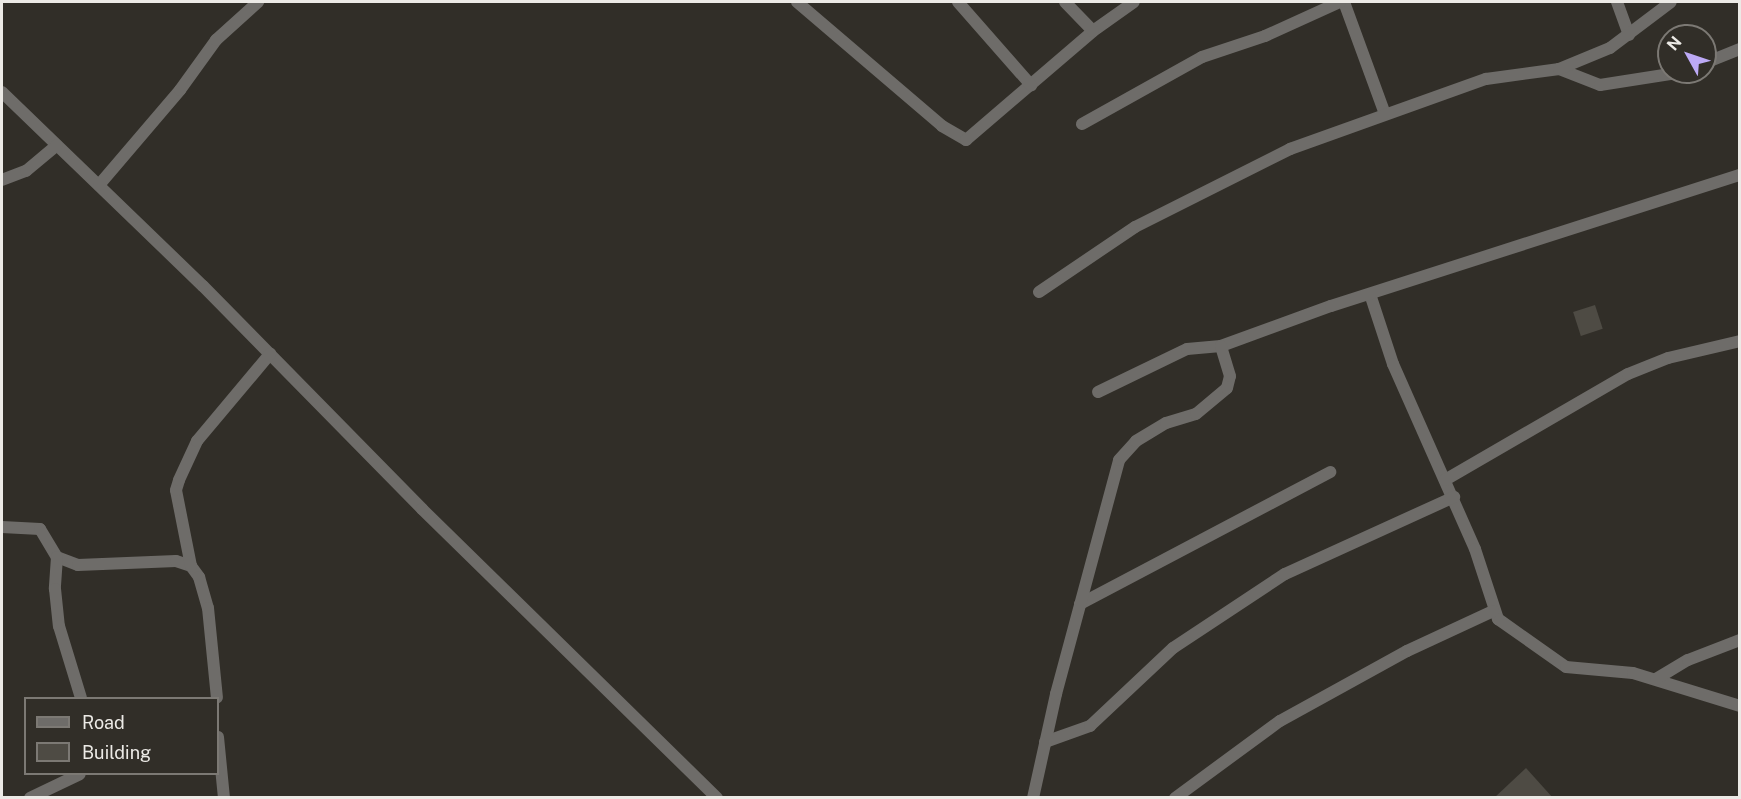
<!DOCTYPE html>
<style>
body{margin:0}
#map{position:relative;width:1741px;height:799px;overflow:hidden;background:#312e28;font-family:"Public Sans",sans-serif}
div>[style]{position:absolute}
.building>*{inset:0;background:#4e4b44;transform-origin:0 0}
.minor>*{height:12px;margin:-6px;padding:0 6px;transform-origin:6px;border-radius:6px;background:#6e6c69}
span{translate:-50% -50%;white-space:nowrap;text-align:center;line-height:1.15;-webkit-text-stroke:4.5px #312e28;paint-order:stroke}
.frame{position:absolute;inset:0;border:3px solid #eceae6;pointer-events:none}
.legend{position:absolute;left:24px;top:697px;width:195px;height:78px;box-sizing:border-box;background:#312e28;border:2px solid #7c7974;margin:0;padding:8px 10px;list-style:none;font-size:18px;color:#eceae6}
.legend li{display:flex;align-items:center;gap:12px;height:30px}
.legend b{width:30px;border:2px solid #7c7974}
.north{position:absolute;left:1657px;top:24px;width:60px;height:60px;box-sizing:border-box;background:#312e28;border:2px solid #7c7974;border-radius:50%;rotate:310deg;font-size:16px;font-weight:700;line-height:24px;text-align:center;color:#eceae6}
.north::after{content:'';display:block;margin:auto;width:21px;height:27px;background:#bca9f5;clip-path:polygon(50% 0,100% 100%,50% 72%,0 100%)}
</style>
<div id="map">
<div class="building">
<div style="left:1595px;top:305px;width:25px;height:23px;rotate:72deg"></div>
<div style="clip-path:polygon(1526px 768px,1553px 798px,1494px 798px)"></div>
</div>
<div class="minor">
<div style="left:797px;top:2px;width:191px;rotate:40.5deg"></div>
<div style="left:942px;top:126px;width:28px;rotate:30deg"></div>
<div style="left:966px;top:140px;width:167px;rotate:-40.6deg"></div>
<div style="left:1093px;top:31px;width:50px;rotate:-35.3deg"></div>
<div style="left:958px;top:2px;width:111px;rotate:48.7deg"></div>
<div style="left:1065px;top:2px;width:40px;rotate:46deg"></div>
<div style="left:1344px;top:2px;width:119px;rotate:69.9deg"></div>
<div style="left:1617px;top:2px;width:35px;rotate:70deg"></div>
<div style="left:1705px;top:63px;width:38px;rotate:-22deg"></div>
<div style="left:1559px;top:69px;width:44px;rotate:21.3deg"></div>
<div style="left:1600px;top:85px;width:84px;rotate:-8.9deg"></div>
<div style="left:2px;top:92px;width:279px;rotate:44deg"></div>
<div style="left:203px;top:286px;width:313px;rotate:45.5deg"></div>
<div style="left:422px;top:509px;width:413px;rotate:44.4deg"></div>
<div style="left:1082px;top:124px;width:137px;rotate:-29.2deg"></div>
<div style="left:1202px;top:57px;width:66px;rotate:-18.4deg"></div>
<div style="left:1265px;top:36px;width:82px;rotate:-24.4deg"></div>
<div style="left:2px;top:180px;width:26px;rotate:-21deg"></div>
<div style="left:26px;top:171px;width:40px;rotate:-40deg"></div>
<div style="left:99px;top:185px;width:125px;rotate:-49.5deg"></div>
<div style="left:180px;top:90px;width:62px;rotate:-54.2deg"></div>
<div style="left:216px;top:40px;width:57px;rotate:-42.1deg"></div>
<div style="left:1039px;top:292px;width:116px;rotate:-34.1deg"></div>
<div style="left:1135px;top:227px;width:174px;rotate:-26.7deg"></div>
<div style="left:1290px;top:149px;width:208px;rotate:-19.7deg"></div>
<div style="left:1486px;top:79px;width:74px;rotate:-7.8deg"></div>
<div style="left:1559px;top:69px;width:55px;rotate:-22.4deg"></div>
<div style="left:1610px;top:48px;width:76px;rotate:-37deg"></div>
<div style="left:1370px;top:294px;width:74px;rotate:71.8deg"></div>
<div style="left:1393px;top:364px;width:202px;rotate:66.1deg"></div>
<div style="left:1475px;top:549px;width:74px;rotate:71.8deg"></div>
<div style="left:1498px;top:619px;width:83px;rotate:35.2deg"></div>
<div style="left:1566px;top:667px;width:67px;rotate:5.1deg"></div>
<div style="left:1633px;top:673px;width:112px;rotate:17.1deg"></div>
<div style="left:1098px;top:392px;width:99px;rotate:-25.8deg"></div>
<div style="left:1187px;top:349px;width:34px;rotate:-5deg"></div>
<div style="left:1221px;top:346px;width:117px;rotate:-20deg"></div>
<div style="left:1331px;top:306px;width:429px;rotate:-17.8deg"></div>
<div style="left:1445px;top:480px;width:211px;rotate:-30.1deg"></div>
<div style="left:1628px;top:374px;width:43px;rotate:-21.8deg"></div>
<div style="left:1668px;top:358px;width:74px;rotate:-13.3deg"></div>
<div style="left:2px;top:527px;width:38px;rotate:3deg"></div>
<div style="left:40px;top:529px;width:33px;rotate:59deg"></div>
<div style="left:57px;top:557px;width:22px;rotate:21deg"></div>
<div style="left:78px;top:565px;width:98px;rotate:-2.3deg"></div>
<div style="left:176px;top:561px;width:16px;rotate:18deg"></div>
<div style="left:191px;top:566px;width:14px;rotate:54deg"></div>
<div style="left:199px;top:577px;width:32px;rotate:74deg"></div>
<div style="left:208px;top:608px;width:90px;rotate:84.3deg"></div>
<div style="left:57px;top:557px;width:32px;rotate:94deg"></div>
<div style="left:55px;top:589px;width:37px;rotate:84deg"></div>
<div style="left:59px;top:626px;width:75px;rotate:73deg"></div>
<div style="left:191px;top:566px;width:77px;rotate:-101.2deg"></div>
<div style="left:176px;top:490px;width:10px;rotate:-73deg"></div>
<div style="left:179px;top:480px;width:43px;rotate:-65.2deg"></div>
<div style="left:197px;top:441px;width:114px;rotate:-50deg"></div>
<div style="left:1080px;top:604px;width:283px;rotate:-27.8deg"></div>
<div style="left:1656px;top:679px;width:37px;rotate:-31deg"></div>
<div style="left:1688px;top:660px;width:56px;rotate:-21deg"></div>
<div style="left:218px;top:737px;width:61px;rotate:84.4deg"></div>
<div style="left:1045px;top:742px;width:48px;rotate:-19.6deg"></div>
<div style="left:1090px;top:726px;width:114px;rotate:-43.2deg"></div>
<div style="left:1173px;top:648px;width:134px;rotate:-33.5deg"></div>
<div style="left:1285px;top:574px;width:186px;rotate:-24.5deg"></div>
<div style="left:30px;top:798px;width:55px;rotate:-25.6deg"></div>
<div style="left:1033px;top:798px;width:107px;rotate:-77.5deg"></div>
<div style="left:1056px;top:694px;width:242px;rotate:-74.9deg"></div>
<div style="left:1119px;top:460px;width:25px;rotate:-48deg"></div>
<div style="left:1136px;top:441px;width:35px;rotate:-31deg"></div>
<div style="left:1166px;top:423px;width:31px;rotate:-17deg"></div>
<div style="left:1196px;top:414px;width:40px;rotate:-40deg"></div>
<div style="left:1227px;top:388px;width:12px;rotate:-76deg"></div>
<div style="left:1230px;top:376px;width:31px;rotate:-107deg"></div>
<div style="left:1175px;top:798px;width:130px;rotate:-36.3deg"></div>
<div style="left:1280px;top:721px;width:145px;rotate:-28.9deg"></div>
<div style="left:1407px;top:651px;width:95px;rotate:-24.9deg"></div>
</div>
<div class="frame"></div>
<ul class="legend">
<li><b style="height:8px;background:#6e6c69"></b>Road</li>
<li><b style="height:16px;background:#4e4b44"></b>Building</li>
</ul>
<div class="north">N</div>
</div>
